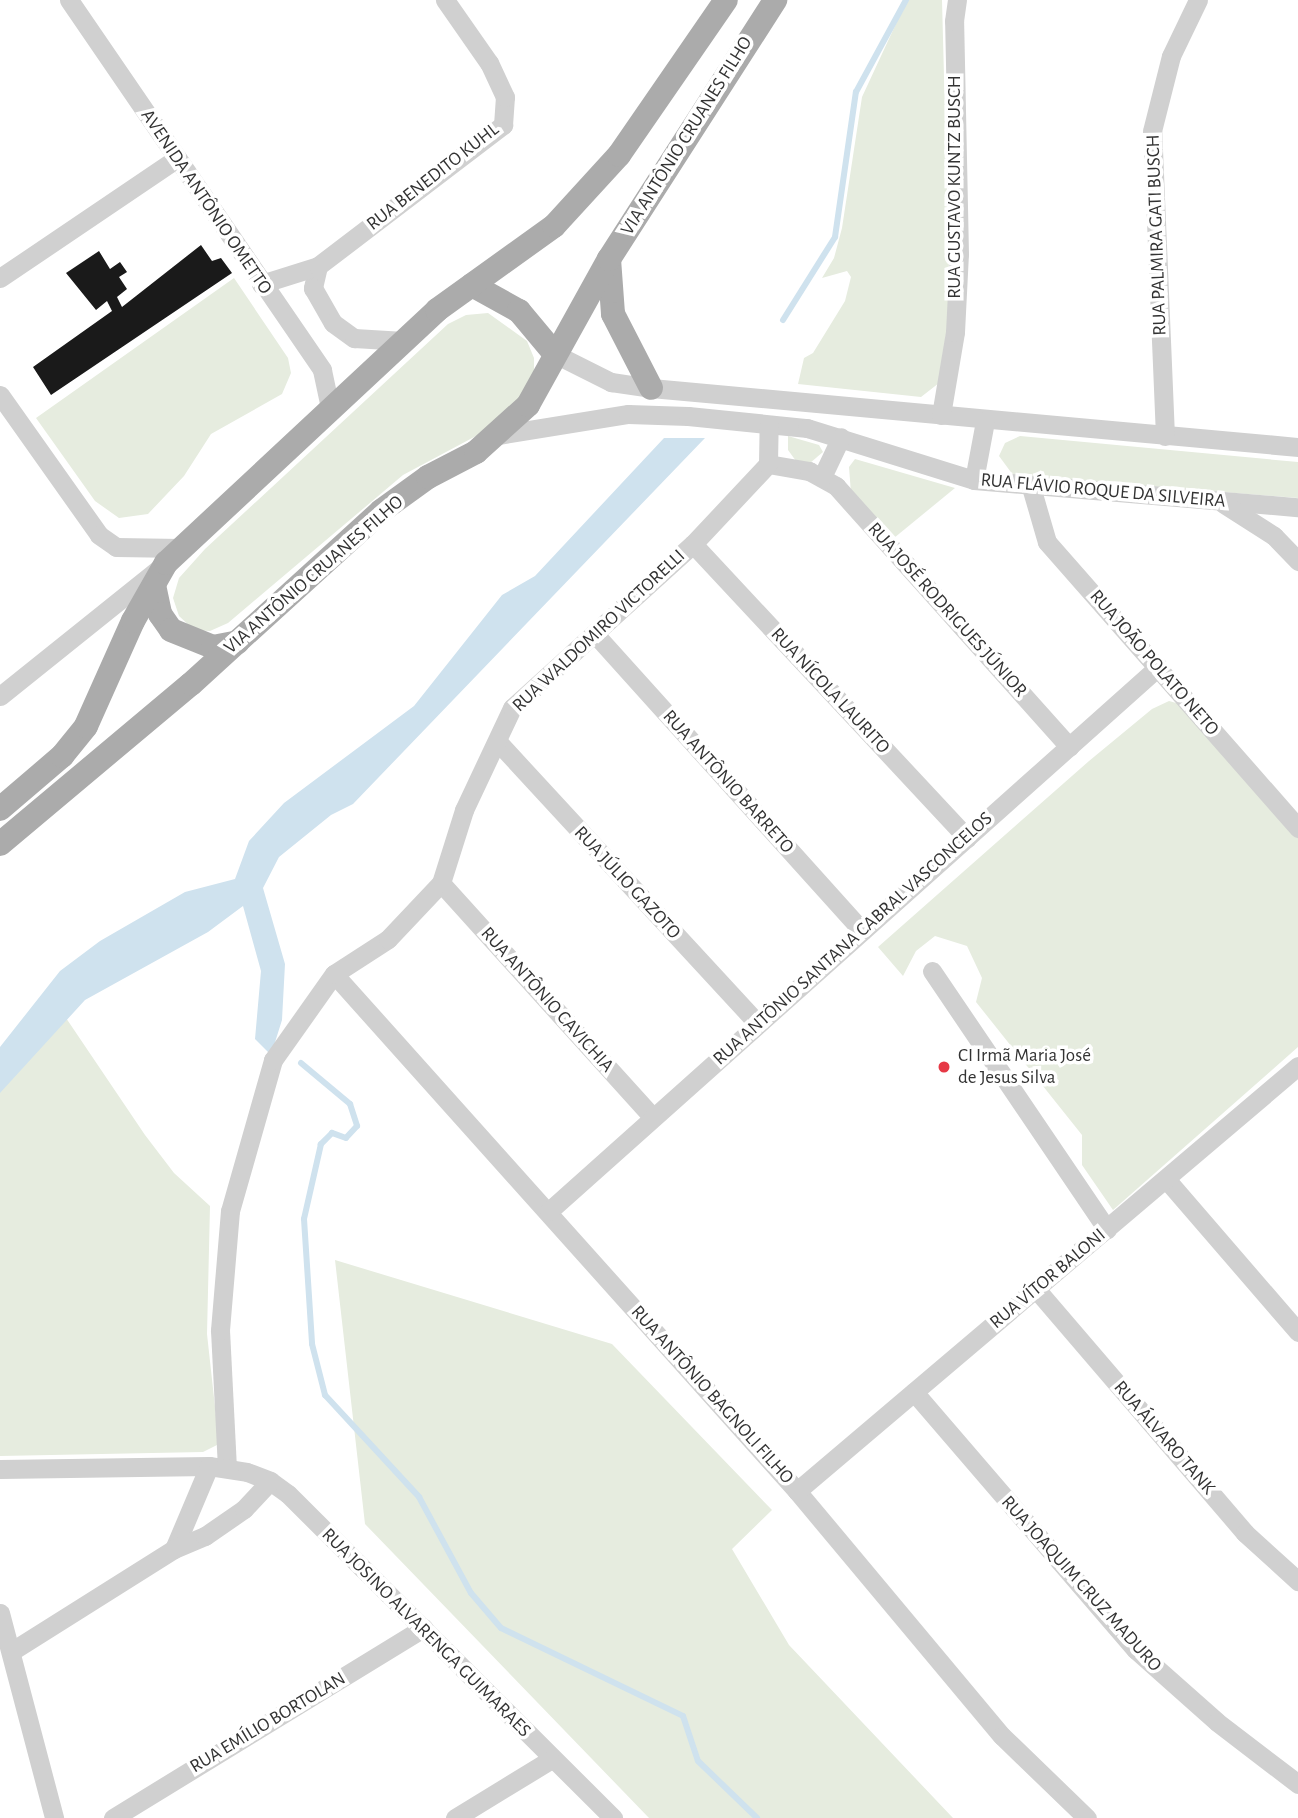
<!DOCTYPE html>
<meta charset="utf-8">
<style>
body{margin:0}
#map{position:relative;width:1298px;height:1818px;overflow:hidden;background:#fff;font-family:"Alegreya Sans",sans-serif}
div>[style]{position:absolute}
.green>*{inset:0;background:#e6ecdf}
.water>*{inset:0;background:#cfe2ee}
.stream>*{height:6px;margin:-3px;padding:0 3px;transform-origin:3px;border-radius:3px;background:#cfe2ee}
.building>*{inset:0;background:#1a1a1a}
.minor>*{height:19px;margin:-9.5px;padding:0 9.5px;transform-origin:9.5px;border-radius:9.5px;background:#d0d0d0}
.major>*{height:24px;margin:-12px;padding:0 12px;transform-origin:12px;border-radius:12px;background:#ababab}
.dots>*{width:19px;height:19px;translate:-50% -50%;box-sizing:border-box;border:4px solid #fff;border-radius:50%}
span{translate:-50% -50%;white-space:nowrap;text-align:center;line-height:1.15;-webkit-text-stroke:7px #fff;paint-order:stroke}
.street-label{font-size:19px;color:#333}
.poi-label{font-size:19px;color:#333}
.left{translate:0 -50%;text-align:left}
</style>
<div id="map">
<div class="green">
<div style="clip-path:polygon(907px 0,942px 0,950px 307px,939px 383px,921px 397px,798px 384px,804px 358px,813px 353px,845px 301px,851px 277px,847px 271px,822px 278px,834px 258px,842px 228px,862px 97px)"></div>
<div style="clip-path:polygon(234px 278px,288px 358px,291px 373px,282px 394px,211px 434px,184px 476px,148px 514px,119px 518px,95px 501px,36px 418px)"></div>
<div style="clip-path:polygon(488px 313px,527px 341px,534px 358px,534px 383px,504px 421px,403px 475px,228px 623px,210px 631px,194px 630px,179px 616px,173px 598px,179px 578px,205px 549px,448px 324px,466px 315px)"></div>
<div style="clip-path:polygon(788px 436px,819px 445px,823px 452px,810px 463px,796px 461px,788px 450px)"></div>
<div style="clip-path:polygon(1020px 436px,1298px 462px,1298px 498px,1013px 475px,999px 456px,1005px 443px)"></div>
<div style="clip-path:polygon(855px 459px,955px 488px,894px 538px,851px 493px,849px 467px)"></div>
<div style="clip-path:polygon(1169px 701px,1187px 706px,1298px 834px,1298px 1047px,1113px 1210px,1082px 1165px,1082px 1135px,976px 1002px,982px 978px,967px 946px,935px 936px,916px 951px,903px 976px,878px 947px,1089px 761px,1152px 709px)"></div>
<div style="clip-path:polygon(64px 1015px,145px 1135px,174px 1173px,210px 1206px,207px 1334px,218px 1434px,217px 1445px,203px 1452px,0 1456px,0 1087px)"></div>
<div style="clip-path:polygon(335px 1260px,612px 1344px,772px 1510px,732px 1549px,789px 1645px,953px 1818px,649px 1818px,365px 1524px)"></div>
</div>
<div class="water">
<div style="clip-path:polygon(664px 438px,705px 438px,353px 804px,331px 815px,279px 857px,263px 888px,285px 964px,282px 1020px,271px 1055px,255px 1039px,261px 971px,243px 906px,208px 932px,85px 1000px,0 1093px,0 1047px,60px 971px,100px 941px,185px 892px,235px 879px,249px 841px,284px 803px,414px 706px,502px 595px,535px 576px)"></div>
</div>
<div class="stream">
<div style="left:783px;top:320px;width:98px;rotate:-57.9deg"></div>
<div style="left:835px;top:237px;width:147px;rotate:-81.8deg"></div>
<div style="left:856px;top:92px;width:105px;rotate:-61.5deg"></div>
<div style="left:301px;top:1063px;width:64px;rotate:39.9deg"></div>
<div style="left:350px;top:1104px;width:23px;rotate:72deg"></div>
<div style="left:357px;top:1126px;width:16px;rotate:133deg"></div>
<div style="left:346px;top:1138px;width:15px;rotate:-160deg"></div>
<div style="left:332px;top:1133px;width:16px;rotate:135deg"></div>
<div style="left:321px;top:1144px;width:77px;rotate:102.8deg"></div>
<div style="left:304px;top:1219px;width:125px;rotate:86.3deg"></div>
<div style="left:312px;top:1344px;width:53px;rotate:75.7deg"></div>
<div style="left:325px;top:1395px;width:139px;rotate:47.3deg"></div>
<div style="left:419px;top:1497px;width:109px;rotate:61.6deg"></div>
<div style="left:471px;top:1593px;width:46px;rotate:49.4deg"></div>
<div style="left:501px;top:1628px;width:202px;rotate:25.8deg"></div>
<div style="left:683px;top:1716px;width:47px;rotate:71.6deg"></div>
<div style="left:698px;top:1761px;width:82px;rotate:44deg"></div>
</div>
<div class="building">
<div style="clip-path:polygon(201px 245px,212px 261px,221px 258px,232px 273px,51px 395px,33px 367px,112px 311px,107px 301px,96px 310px,66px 273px,99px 251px,110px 269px,120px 262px,127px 272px,119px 277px,127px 289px,117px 297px,122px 307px)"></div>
</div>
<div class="minor">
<div style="left:69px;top:0;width:448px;rotate:55.6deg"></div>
<div style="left:322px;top:370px;width:39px;rotate:78deg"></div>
<div style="left:318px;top:266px;width:23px;rotate:103deg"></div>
<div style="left:313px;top:288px;width:40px;rotate:60.3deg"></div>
<div style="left:333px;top:323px;width:26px;rotate:36deg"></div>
<div style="left:354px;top:338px;width:50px;rotate:3.4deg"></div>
<div style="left:0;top:278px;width:214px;rotate:-34.1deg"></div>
<div style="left:261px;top:284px;width:60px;rotate:-17.5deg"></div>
<div style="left:318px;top:266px;width:233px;rotate:-37.3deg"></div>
<div style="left:503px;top:125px;width:28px;rotate:-86deg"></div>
<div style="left:505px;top:97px;width:38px;rotate:-115deg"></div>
<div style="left:489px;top:63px;width:77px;rotate:-124.9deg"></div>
<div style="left:555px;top:354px;width:63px;rotate:26.6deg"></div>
<div style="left:611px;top:382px;width:40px;rotate:8.5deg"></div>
<div style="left:651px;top:388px;width:650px;rotate:5.21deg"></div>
<div style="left:0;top:395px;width:171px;rotate:54.7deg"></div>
<div style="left:99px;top:535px;width:21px;rotate:35deg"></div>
<div style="left:116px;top:547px;width:65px;rotate:0.9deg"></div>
<div style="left:941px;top:415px;width:84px;rotate:-80.4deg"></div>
<div style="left:955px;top:332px;width:78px;rotate:-87.1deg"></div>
<div style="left:959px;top:254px;width:233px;rotate:-91.2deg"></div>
<div style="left:954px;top:21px;width:21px;rotate:-82deg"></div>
<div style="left:498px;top:435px;width:132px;rotate:-9.2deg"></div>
<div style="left:628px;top:414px;width:60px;rotate:1.9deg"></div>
<div style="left:688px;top:416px;width:120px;rotate:5.8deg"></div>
<div style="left:807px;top:428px;width:175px;rotate:17.3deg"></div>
<div style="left:974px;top:480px;width:325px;rotate:4.8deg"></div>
<div style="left:1165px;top:436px;width:305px;rotate:-92.4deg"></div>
<div style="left:1152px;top:131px;width:77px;rotate:-75.8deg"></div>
<div style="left:1171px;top:56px;width:62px;rotate:-64.3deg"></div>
<div style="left:768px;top:464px;width:42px;rotate:9.7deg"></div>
<div style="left:809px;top:471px;width:31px;rotate:29deg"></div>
<div style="left:836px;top:486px;width:350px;rotate:48.2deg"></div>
<div style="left:822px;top:477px;width:44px;rotate:-64.6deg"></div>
<div style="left:974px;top:480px;width:60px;rotate:-79.4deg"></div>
<div style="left:1031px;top:487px;width:57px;rotate:73.8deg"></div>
<div style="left:1047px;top:542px;width:381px;rotate:48.7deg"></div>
<div style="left:1224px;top:504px;width:59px;rotate:32.6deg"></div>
<div style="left:1274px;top:536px;width:35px;rotate:46deg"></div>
<div style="left:693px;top:544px;width:402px;rotate:47deg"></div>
<div style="left:594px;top:633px;width:401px;rotate:48deg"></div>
<div style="left:0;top:696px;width:208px;rotate:-38.7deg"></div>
<div style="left:497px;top:741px;width:385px;rotate:47.3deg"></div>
<div style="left:441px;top:883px;width:316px;rotate:47.9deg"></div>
<div style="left:932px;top:971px;width:312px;rotate:55.9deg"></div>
<div style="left:334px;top:974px;width:694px;rotate:48.15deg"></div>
<div style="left:797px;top:1491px;width:319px;rotate:50.1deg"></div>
<div style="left:1002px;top:1736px;width:118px;rotate:44deg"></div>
<div style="left:1166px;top:1179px;width:202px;rotate:49.2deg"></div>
<div style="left:549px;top:1211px;width:817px;rotate:-41.77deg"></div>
<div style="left:1036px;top:1289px;width:321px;rotate:49.4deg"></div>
<div style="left:1245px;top:1533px;width:72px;rotate:42.2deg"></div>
<div style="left:914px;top:1392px;width:340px;rotate:49.3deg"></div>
<div style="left:1136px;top:1650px;width:108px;rotate:41.6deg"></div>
<div style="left:1217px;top:1722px;width:102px;rotate:37.4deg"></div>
<div style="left:227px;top:1468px;width:138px;rotate:-92.9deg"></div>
<div style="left:220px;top:1330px;width:119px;rotate:-85.2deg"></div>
<div style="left:230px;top:1211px;width:157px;rotate:-74.1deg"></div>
<div style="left:273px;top:1060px;width:105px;rotate:-54.7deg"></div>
<div style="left:334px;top:974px;width:64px;rotate:-32.9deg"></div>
<div style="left:388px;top:939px;width:77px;rotate:-46.6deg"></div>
<div style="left:441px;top:883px;width:77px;rotate:-72.5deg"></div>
<div style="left:464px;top:810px;width:113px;rotate:-64.8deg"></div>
<div style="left:512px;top:708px;width:244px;rotate:-42.2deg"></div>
<div style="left:693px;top:544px;width:110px;rotate:-46.8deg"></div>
<div style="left:768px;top:464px;width:39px;rotate:-89deg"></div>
<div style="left:0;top:1469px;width:209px;rotate:-0.8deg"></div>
<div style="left:209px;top:1466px;width:38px;rotate:9deg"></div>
<div style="left:247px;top:1472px;width:25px;rotate:21deg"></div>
<div style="left:270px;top:1481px;width:22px;rotate:36deg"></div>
<div style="left:288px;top:1494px;width:459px;rotate:44.9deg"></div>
<div style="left:797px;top:1491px;width:657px;rotate:-40.31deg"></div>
<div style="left:174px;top:1549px;width:90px;rotate:-67.1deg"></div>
<div style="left:0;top:1613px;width:212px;rotate:75.2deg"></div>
<div style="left:12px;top:1651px;width:191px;rotate:-32.2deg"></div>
<div style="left:174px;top:1549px;width:34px;rotate:-23deg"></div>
<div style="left:205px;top:1536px;width:47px;rotate:-34.7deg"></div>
<div style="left:244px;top:1509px;width:38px;rotate:-47deg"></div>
<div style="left:113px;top:1818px;width:364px;rotate:-31.5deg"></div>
<div style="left:455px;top:1818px;width:111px;rotate:-31.4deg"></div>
</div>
<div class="major">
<div style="left:609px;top:259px;width:55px;rotate:85.8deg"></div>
<div style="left:613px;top:314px;width:83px;rotate:62.8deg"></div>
<div style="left:472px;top:285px;width:54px;rotate:29deg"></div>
<div style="left:519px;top:311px;width:56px;rotate:50.1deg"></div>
<div style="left:154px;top:585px;width:30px;rotate:78deg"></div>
<div style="left:160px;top:614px;width:19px;rotate:55deg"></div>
<div style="left:171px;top:630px;width:45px;rotate:22deg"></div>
<div style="left:213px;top:647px;width:25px;rotate:-11deg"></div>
<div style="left:0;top:809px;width:82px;rotate:-40.5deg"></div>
<div style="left:62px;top:756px;width:38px;rotate:-51deg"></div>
<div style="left:86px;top:726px;width:115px;rotate:-65.9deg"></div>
<div style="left:133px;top:621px;width:67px;rotate:-60.4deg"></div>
<div style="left:166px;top:563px;width:371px;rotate:-43deg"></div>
<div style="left:437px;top:310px;width:144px;rotate:-35.7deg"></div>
<div style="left:554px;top:226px;width:96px;rotate:-47.5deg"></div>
<div style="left:619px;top:155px;width:188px;rotate:-55.4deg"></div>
<div style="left:0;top:844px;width:249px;rotate:-40deg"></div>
<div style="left:191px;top:684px;width:257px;rotate:-42.3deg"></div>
<div style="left:381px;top:511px;width:58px;rotate:-35.9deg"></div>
<div style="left:428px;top:477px;width:54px;rotate:-27.5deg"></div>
<div style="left:476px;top:452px;width:70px;rotate:-42.1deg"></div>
<div style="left:528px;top:405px;width:167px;rotate:-61deg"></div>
<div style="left:609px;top:259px;width:308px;rotate:-57.3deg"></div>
</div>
<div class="dots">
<div style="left:944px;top:1067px;background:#e63946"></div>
</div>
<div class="street-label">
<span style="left:687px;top:136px;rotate:-58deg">VIA ANTÔNIO CRUANES FILHO</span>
<span style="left:433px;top:177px;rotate:-38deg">RUA BENEDITO KUHL</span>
<span style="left:955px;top:187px;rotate:-90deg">RUA GUSTAVO KUNTZ BUSCH</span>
<span style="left:206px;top:202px;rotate:56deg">AVENIDA ANTÔNIO OMETTO</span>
<span style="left:1157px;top:235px;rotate:-92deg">RUA PALMIRA GATI BUSCH</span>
<span style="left:1103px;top:491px;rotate:5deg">RUA FLÁVIO ROQUE DA SILVEIRA</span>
<span style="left:314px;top:575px;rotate:-41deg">VIA ANTÔNIO CRUANES FILHO</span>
<span style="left:947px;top:610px;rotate:48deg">RUA JOSÉ RODRIGUES JÚNIOR</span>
<span style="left:599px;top:631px;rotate:-43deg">RUA WALDOMIRO VICTORELLI</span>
<span style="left:1154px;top:663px;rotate:49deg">RUA JOÃO POLATO NETO</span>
<span style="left:830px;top:691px;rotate:47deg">RUA NÍCOLA LAURITO</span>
<span style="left:728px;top:782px;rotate:48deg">RUA ANTÔNIO BARRETO</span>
<span style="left:627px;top:883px;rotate:47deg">RUA JÚLIO GAZOTO</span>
<span style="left:853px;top:939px;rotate:-42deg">RUA ANTÔNIO SANTANA CABRAL VASCONCELOS</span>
<span style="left:547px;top:1000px;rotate:48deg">RUA ANTÔNIO CAVICHIA</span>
<span style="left:1048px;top:1279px;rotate:-40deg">RUA VÍTOR BALONI</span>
<span style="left:712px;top:1395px;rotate:48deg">RUA ANTÔNIO BAGNOLI FILHO</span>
<span style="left:1164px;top:1438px;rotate:49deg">RUA ÁLVARO TANK</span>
<span style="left:1081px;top:1584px;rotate:48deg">RUA JOAQUIM CRUZ MADURO</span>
<span style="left:426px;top:1633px;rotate:45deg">RUA JOSINO ALVARENGA GUIMARAES</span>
<span style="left:268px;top:1723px;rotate:-31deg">RUA EMÍLIO BORTOLAN</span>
</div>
<div class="poi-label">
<span class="left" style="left:958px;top:1067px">CI Irmã Maria José<br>de Jesus Silva</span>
</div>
</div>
